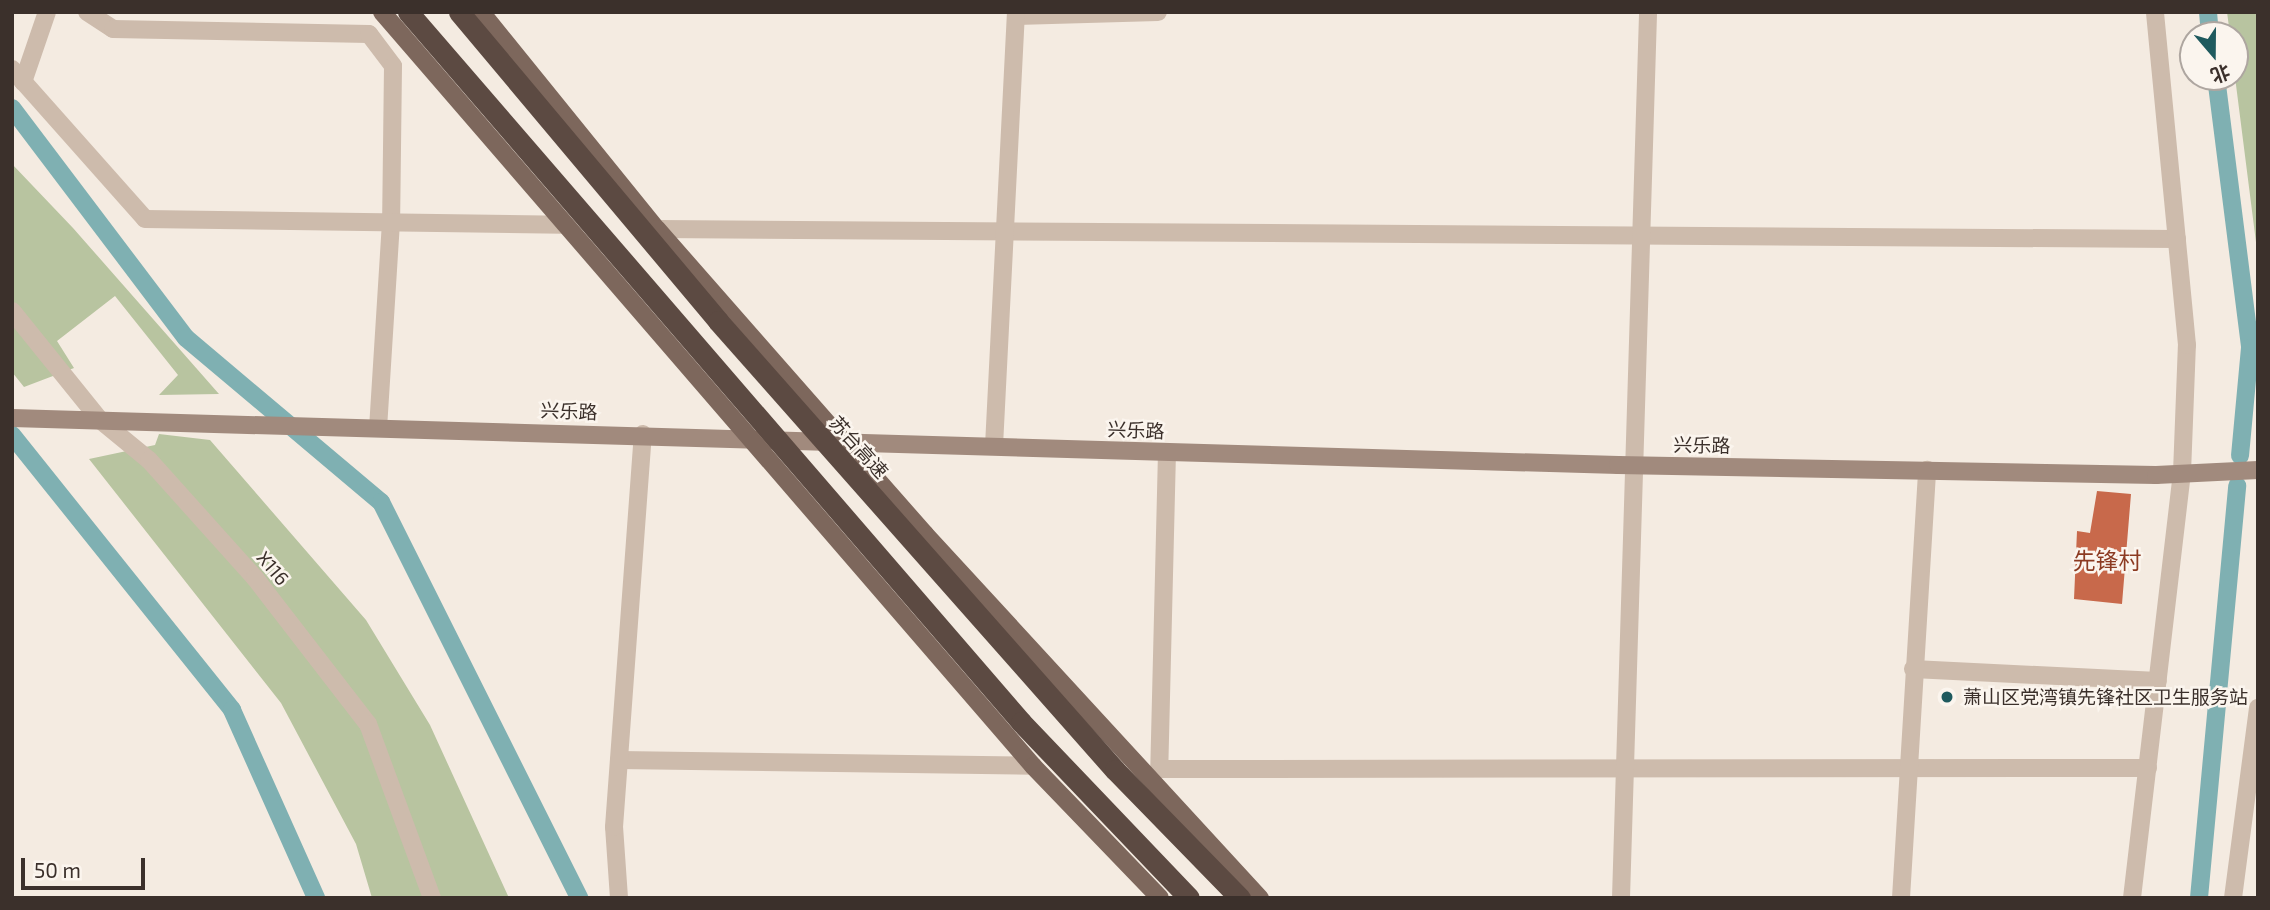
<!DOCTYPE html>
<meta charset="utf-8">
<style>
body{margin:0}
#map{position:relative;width:2270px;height:910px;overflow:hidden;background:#f4ebe1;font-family:"Exo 2","Noto Sans SC",sans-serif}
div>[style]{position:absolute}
.green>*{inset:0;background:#b8c4a0}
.canal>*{height:18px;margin:-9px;padding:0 9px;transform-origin:9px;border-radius:9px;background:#7fb0b2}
.building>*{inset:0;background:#c8694b}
.minor>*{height:18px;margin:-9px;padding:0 9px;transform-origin:9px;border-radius:9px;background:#cdbbac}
.tertiary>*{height:18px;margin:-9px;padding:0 9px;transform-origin:9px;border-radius:9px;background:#cdbbac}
.secondary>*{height:18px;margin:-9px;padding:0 9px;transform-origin:9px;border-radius:9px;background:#a18a7d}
.primary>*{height:18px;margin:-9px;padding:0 9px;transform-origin:9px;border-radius:9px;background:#7d675c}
.motorway-bridge>*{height:21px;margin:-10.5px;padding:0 10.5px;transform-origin:10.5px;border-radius:10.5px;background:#5c4a42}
.dots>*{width:19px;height:19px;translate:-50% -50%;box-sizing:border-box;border:4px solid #fbf5ee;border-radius:50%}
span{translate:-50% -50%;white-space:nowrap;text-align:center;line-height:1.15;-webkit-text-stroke:5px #fbf5ee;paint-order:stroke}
.street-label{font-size:19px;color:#3b302b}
.poi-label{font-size:19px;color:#3b302b}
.left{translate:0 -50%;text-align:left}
.quarter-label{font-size:23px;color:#8c3b22}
.frame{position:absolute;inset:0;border:14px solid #3b302b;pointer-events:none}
.north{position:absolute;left:2179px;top:21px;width:70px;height:70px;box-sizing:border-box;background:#fbf5ee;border:2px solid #aea6a0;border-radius:50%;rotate:160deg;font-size:19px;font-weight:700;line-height:28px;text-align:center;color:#3b302b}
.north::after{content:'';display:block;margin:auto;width:24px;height:32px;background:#1f5a5e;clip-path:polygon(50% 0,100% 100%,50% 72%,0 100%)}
.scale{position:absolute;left:21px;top:858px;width:124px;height:32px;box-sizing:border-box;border:4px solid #3b302b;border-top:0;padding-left:9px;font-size:21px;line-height:24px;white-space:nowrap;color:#3b302b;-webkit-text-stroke:5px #fbf5ee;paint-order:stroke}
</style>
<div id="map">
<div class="green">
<div style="clip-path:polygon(2227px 12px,2258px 12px,2258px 258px,2235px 77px,2235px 35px,2230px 35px)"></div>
<div style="clip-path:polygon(12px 164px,73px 228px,219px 394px,159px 395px,178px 375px,115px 296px,57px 341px,74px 368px,24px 387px,12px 372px)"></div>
<div style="clip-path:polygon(159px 434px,210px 440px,366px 620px,430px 725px,509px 898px,372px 898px,356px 844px,281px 703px,89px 459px,155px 445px)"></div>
</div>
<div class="canal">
<div style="left:2208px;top:12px;width:23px;rotate:85deg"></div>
<div style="left:2216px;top:77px;width:273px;rotate:82.8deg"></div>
<div style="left:2250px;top:348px;width:108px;rotate:95.3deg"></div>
<div style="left:12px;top:108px;width:288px;rotate:52.9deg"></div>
<div style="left:186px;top:338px;width:255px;rotate:40.1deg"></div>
<div style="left:381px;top:502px;width:443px;rotate:63.4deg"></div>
<div style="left:12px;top:435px;width:352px;rotate:51.3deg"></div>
<div style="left:232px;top:710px;width:206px;rotate:65.9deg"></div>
<div style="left:2199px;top:898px;width:414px;rotate:-84.7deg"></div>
</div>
<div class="building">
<div style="clip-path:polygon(2097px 491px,2131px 494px,2122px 604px,2074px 599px,2077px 531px,2090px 533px)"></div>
</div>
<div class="minor">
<div style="left:87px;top:12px;width:31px;rotate:33deg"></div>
<div style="left:113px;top:29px;width:256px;rotate:1.1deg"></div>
<div style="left:369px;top:34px;width:40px;rotate:53deg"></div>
<div style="left:393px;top:66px;width:156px;rotate:90.7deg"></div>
<div style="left:391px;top:222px;width:204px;rotate:93.6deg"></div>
<div style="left:1016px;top:16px;width:142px;rotate:-1.6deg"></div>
<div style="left:12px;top:69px;width:200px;rotate:48.4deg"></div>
<div style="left:145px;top:219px;width:418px;rotate:0.8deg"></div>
<div style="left:23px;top:82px;width:74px;rotate:-71.1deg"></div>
<div style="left:657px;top:229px;width:1520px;rotate:0.38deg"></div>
<div style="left:994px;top:446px;width:435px;rotate:-87.1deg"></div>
<div style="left:1167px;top:452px;width:317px;rotate:91.4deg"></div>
<div style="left:1159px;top:769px;width:989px;rotate:-0.06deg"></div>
<div style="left:1913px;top:669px;width:245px;rotate:2.8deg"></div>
<div style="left:619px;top:760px;width:414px;rotate:0.8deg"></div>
<div style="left:619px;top:898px;width:71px;rotate:-94deg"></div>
<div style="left:614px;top:827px;width:394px;rotate:-85.8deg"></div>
<div style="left:1621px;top:898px;width:886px;rotate:-88.25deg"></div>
<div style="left:1901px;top:898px;width:429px;rotate:-86.5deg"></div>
<div style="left:2132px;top:898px;width:428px;rotate:-83.3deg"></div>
<div style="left:2182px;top:473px;width:128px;rotate:-87.8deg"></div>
<div style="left:2187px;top:345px;width:335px;rotate:-95.5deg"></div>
<div style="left:2233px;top:898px;width:192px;rotate:-82.5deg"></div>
</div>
<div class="tertiary">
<div style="left:12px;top:311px;width:139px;rotate:51.1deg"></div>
<div style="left:99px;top:419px;width:65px;rotate:39.4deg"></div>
<div style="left:149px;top:460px;width:159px;rotate:48.1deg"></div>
<div style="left:255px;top:578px;width:185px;rotate:52.3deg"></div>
<div style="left:368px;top:724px;width:185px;rotate:69.8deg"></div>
</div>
<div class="secondary">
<div style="left:12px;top:418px;width:1607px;rotate:1.68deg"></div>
<div style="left:1618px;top:465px;width:538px;rotate:1.06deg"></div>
<div style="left:2156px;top:475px;width:102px;rotate:-2.8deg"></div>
</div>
<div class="primary">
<div style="left:382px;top:12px;width:996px;rotate:49.19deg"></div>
<div style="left:1033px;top:766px;width:183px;rotate:46.1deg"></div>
<div style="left:481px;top:12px;width:279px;rotate:51deg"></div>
<div style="left:657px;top:229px;width:406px;rotate:48.7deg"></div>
<div style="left:925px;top:534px;width:495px;rotate:47.4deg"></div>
</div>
<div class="motorway-bridge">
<div style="left:408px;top:12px;width:938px;rotate:49.19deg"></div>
<div style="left:1021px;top:722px;width:243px;rotate:46.3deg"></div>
<div style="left:459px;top:12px;width:403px;rotate:50deg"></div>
<div style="left:718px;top:321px;width:599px;rotate:48.52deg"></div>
<div style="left:1115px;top:770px;width:179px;rotate:45.7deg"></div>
</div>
<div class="dots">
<div style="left:1947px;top:697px;background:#1f5a5e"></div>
</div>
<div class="street-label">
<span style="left:569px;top:411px;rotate:2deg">兴乐路</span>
<span style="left:1136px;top:430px;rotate:2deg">兴乐路</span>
<span style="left:1702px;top:445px;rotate:1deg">兴乐路</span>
<span style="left:859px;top:447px;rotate:48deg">苏台高速</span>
<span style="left:273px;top:568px;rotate:50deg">X116</span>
</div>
<div class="poi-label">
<span class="left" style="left:1963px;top:697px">萧山区党湾镇先锋社区卫生服务站</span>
</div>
<div class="quarter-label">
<span style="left:2107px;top:560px">先锋村</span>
</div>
<div class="frame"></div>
<div class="north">北</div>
<div class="scale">50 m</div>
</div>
